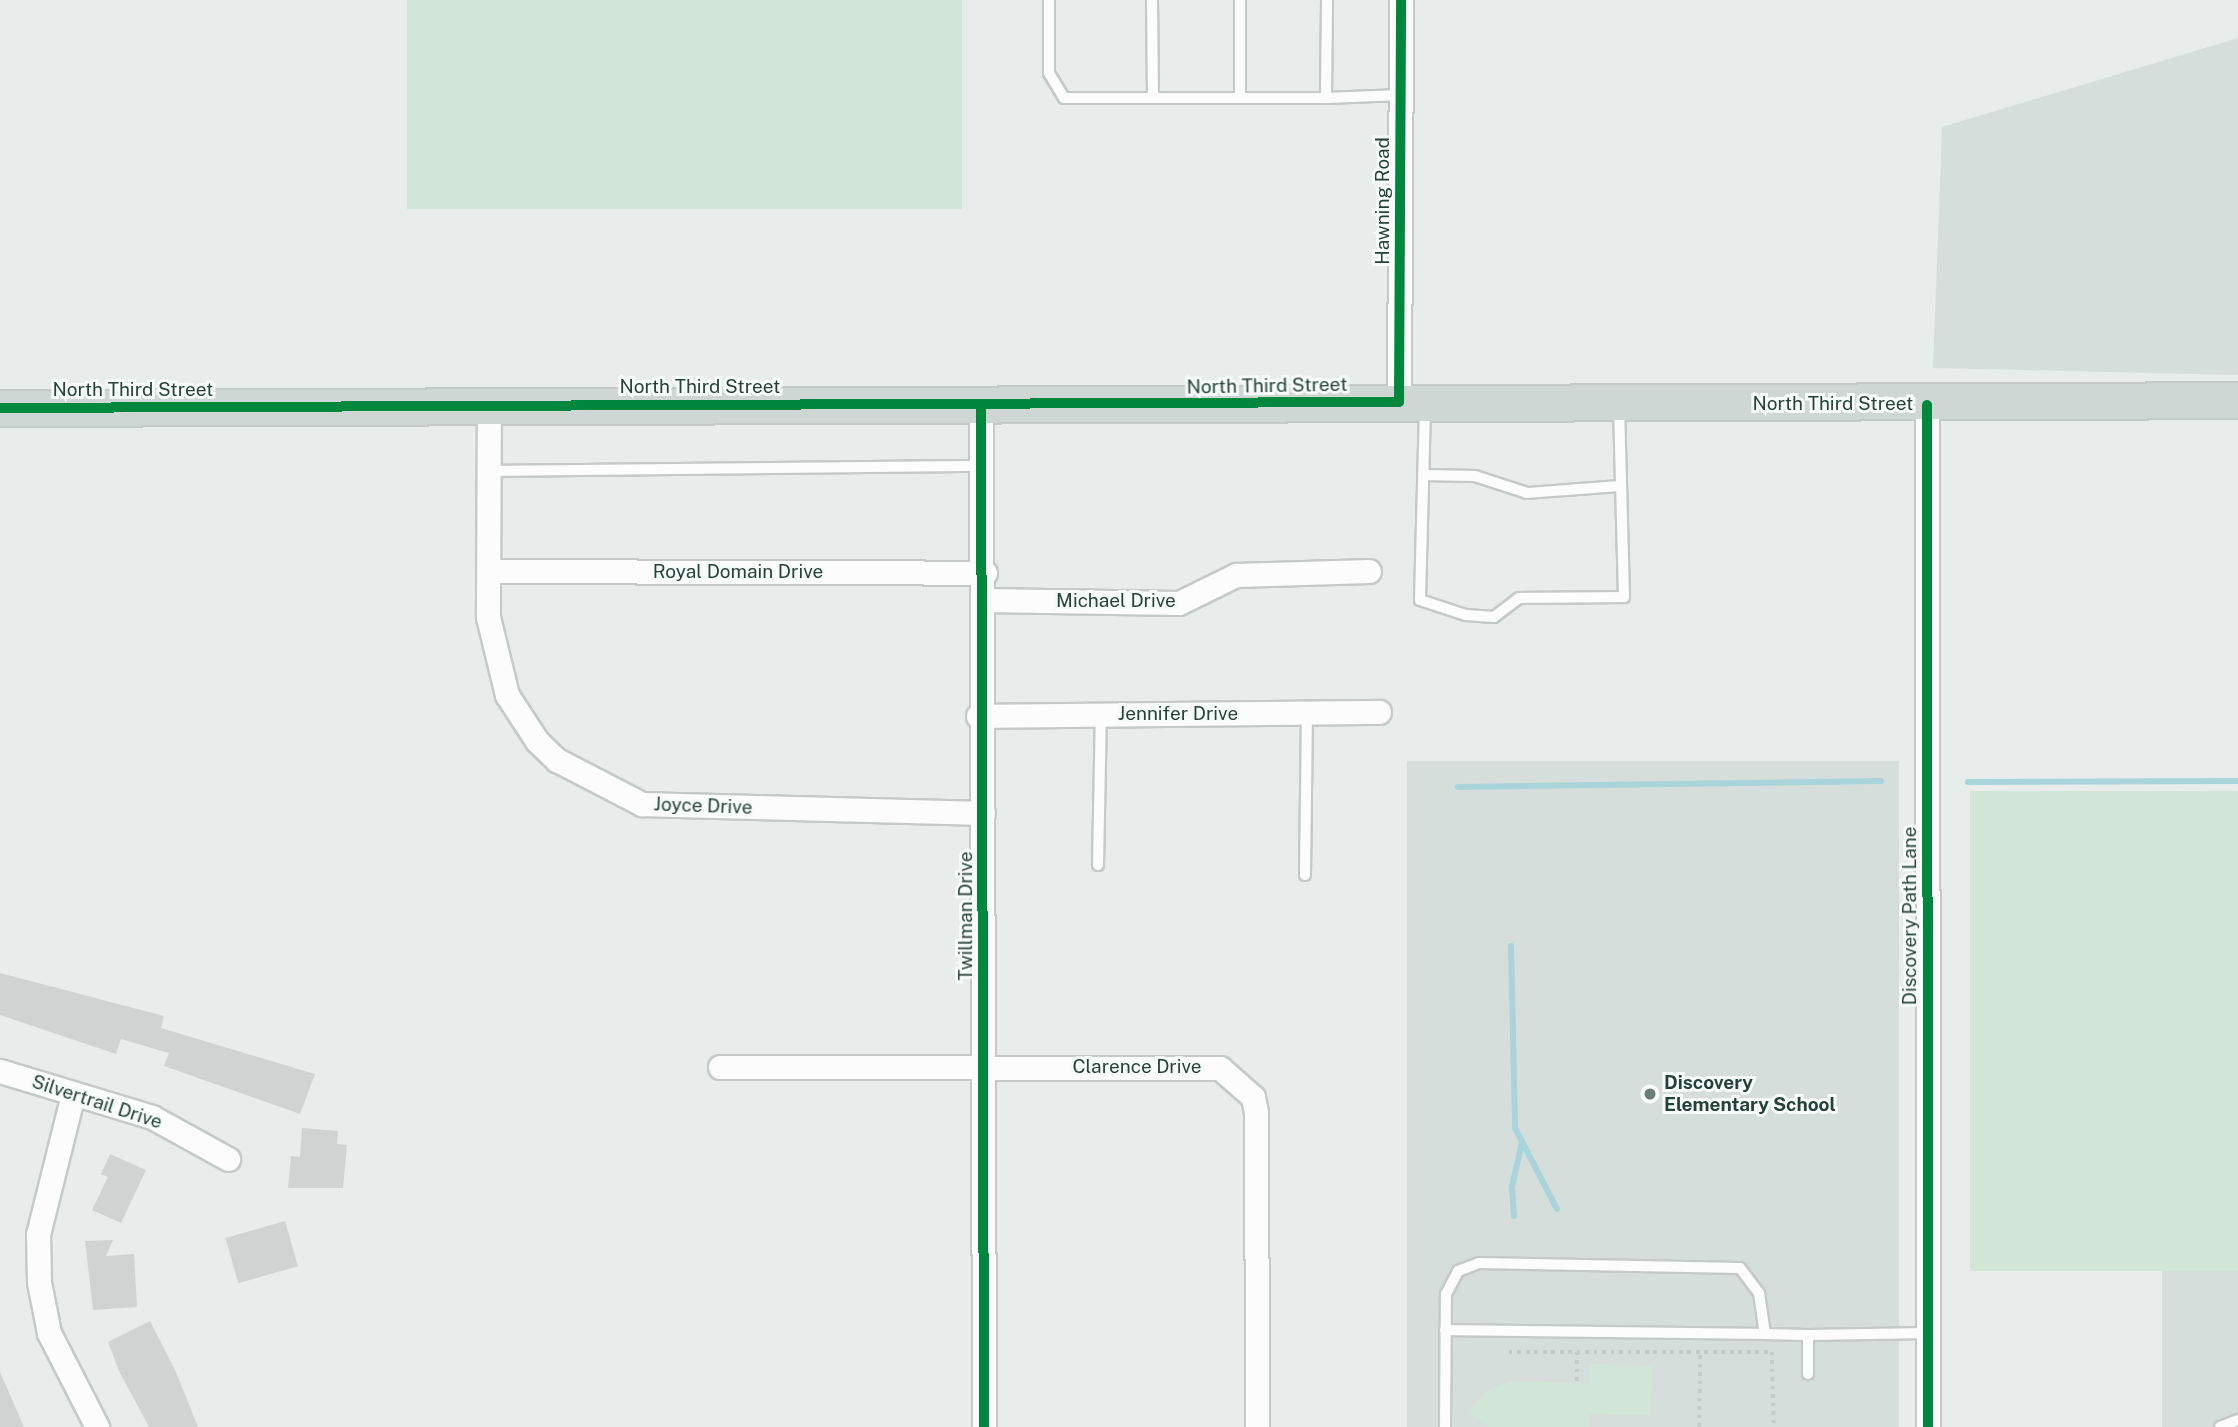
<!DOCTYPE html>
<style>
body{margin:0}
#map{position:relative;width:2238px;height:1427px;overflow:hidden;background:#e8edeb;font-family:"Public Sans",sans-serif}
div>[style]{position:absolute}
.built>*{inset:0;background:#d6dedb;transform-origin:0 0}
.green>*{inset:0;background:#d1e6d8;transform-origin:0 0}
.stream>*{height:6px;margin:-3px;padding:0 3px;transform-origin:3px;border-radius:3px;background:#a9d4db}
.building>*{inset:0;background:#cfd4d2;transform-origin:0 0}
.path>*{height:3.5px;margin-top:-1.75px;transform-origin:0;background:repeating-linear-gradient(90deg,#c3ccca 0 3.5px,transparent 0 8.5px)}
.roads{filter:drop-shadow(2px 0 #c5cac8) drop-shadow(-2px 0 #c5cac8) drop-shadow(0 2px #c5cac8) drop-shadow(0 -2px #c5cac8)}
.lane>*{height:10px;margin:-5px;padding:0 5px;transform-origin:5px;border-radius:5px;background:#fcfcfc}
.street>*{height:23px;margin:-11.5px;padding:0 11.5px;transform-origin:11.5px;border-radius:11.5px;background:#fcfcfc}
.primary>*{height:35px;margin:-17.5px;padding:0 17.5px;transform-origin:17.5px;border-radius:17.5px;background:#cfd7d5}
.cycleway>*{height:10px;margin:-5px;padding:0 5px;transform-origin:5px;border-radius:5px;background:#00873e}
.dots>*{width:19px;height:19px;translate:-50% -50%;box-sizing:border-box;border:4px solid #f7fbf9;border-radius:50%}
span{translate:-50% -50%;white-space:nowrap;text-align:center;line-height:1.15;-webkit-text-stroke:6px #f7fbf9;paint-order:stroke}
.street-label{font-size:19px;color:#24423a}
.poi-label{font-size:19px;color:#24423a;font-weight:700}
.left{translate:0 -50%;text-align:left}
</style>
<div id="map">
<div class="built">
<div style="clip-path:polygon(2238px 38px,2238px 375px,1933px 368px,1942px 127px)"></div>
<div style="left:1407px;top:761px;width:492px;height:666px"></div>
<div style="left:2238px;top:1271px;width:156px;height:76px;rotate:90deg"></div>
</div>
<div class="green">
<div style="left:407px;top:0;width:555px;height:209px"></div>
<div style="left:2238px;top:791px;width:480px;height:268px;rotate:90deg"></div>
<div style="clip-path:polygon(1589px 1364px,1652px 1365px,1651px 1415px,1589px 1414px,1589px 1427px,1489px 1427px,1472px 1416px,1470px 1409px,1490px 1389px,1513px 1381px,1589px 1384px)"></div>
</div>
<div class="stream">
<div style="left:1968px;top:782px;width:270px;rotate:-0.2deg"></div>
<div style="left:1458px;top:787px;width:423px;rotate:-0.8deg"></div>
<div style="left:1511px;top:946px;width:182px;rotate:88.7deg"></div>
<div style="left:1515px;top:1128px;width:91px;rotate:62.6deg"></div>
<div style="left:1514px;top:1216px;width:29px;rotate:-94deg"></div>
<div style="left:1512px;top:1187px;width:46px;rotate:-77.5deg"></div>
</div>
<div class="building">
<div style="clip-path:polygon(0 973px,164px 1016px,161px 1028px,315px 1074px,300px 1114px,164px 1066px,169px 1053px,121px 1039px,116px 1054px,0 1015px)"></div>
<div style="clip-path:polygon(302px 1128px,338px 1131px,337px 1144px,347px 1145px,343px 1188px,288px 1188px,291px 1156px,300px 1157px)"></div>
<div style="clip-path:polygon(110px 1154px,146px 1170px,121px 1223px,92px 1210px,108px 1177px,101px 1174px)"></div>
<div style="left:285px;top:1221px;width:47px;height:62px;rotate:74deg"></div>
<div style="clip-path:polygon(113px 1240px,106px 1256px,134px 1254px,137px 1307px,93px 1310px,85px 1241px)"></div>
<div style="clip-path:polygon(150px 1321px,176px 1372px,198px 1427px,149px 1427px,119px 1371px,108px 1342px)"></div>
<div style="clip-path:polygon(0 1372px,24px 1427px,0 1427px)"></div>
</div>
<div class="path">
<div style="left:1509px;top:1352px;width:263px"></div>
<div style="left:1772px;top:1352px;width:75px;rotate:88.5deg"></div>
<div style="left:1577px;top:1352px;width:32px;rotate:90deg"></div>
<div style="left:1699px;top:1427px;width:75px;rotate:-89.2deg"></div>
</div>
<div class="roads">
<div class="lane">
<div style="left:1049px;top:0;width:73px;rotate:90deg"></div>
<div style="left:1049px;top:73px;width:29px;rotate:59deg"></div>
<div style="left:1064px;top:98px;width:262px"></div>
<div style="left:1326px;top:98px;width:98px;rotate:-89.4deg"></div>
<div style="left:1152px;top:0;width:98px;rotate:89.4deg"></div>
<div style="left:1240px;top:98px;width:98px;rotate:-90deg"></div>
<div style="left:1326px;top:98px;width:75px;rotate:-2.3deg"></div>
<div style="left:1425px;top:408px;width:192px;rotate:91.5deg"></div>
<div style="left:1420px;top:600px;width:48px;rotate:18.1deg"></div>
<div style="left:1466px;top:615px;width:28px;rotate:4deg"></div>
<div style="left:1494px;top:617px;width:31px;rotate:-37deg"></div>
<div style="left:1519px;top:598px;width:105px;rotate:-0.5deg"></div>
<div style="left:1624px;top:597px;width:191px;rotate:-91.5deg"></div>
<div style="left:489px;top:471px;width:494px;rotate:-0.6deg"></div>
<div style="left:1423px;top:475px;width:52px;rotate:1.1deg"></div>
<div style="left:1475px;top:476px;width:55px;rotate:18.1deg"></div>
<div style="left:1527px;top:493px;width:94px;rotate:-4.3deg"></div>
<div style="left:1098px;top:865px;width:151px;rotate:-88.9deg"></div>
<div style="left:1305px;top:875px;width:162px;rotate:-89.3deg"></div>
<div style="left:1445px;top:1330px;width:320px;rotate:0.7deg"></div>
<div style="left:1808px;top:1374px;width:39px;rotate:-90deg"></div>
<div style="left:1808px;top:1335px;width:120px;rotate:-1deg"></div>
<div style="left:1445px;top:1427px;width:133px;rotate:-89.6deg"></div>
<div style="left:1446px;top:1294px;width:26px;rotate:-62deg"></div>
<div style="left:1458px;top:1271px;width:22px;rotate:-21deg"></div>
<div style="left:1479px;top:1263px;width:261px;rotate:1.1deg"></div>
<div style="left:1740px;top:1268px;width:31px;rotate:53deg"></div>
<div style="left:1759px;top:1293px;width:41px;rotate:81.7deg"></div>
<div style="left:1765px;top:1334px;width:43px;rotate:1.3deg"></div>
<div style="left:2220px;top:1427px;width:19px;rotate:-21deg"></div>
</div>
<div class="street">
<div style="left:1399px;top:402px;width:402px;rotate:-89.7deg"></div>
<div style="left:489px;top:404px;width:213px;rotate:90.3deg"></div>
<div style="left:488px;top:617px;width:80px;rotate:76.3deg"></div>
<div style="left:507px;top:695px;width:55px;rotate:56.9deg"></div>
<div style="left:537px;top:741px;width:28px;rotate:44deg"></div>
<div style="left:557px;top:760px;width:96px;rotate:27.4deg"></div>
<div style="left:642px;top:804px;width:341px;rotate:1.5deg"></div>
<div style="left:981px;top:405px;width:1022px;rotate:89.83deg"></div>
<div style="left:1927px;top:405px;width:1022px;rotate:89.94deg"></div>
<div style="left:491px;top:571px;width:494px;rotate:0.2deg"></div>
<div style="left:983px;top:600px;width:196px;rotate:0.9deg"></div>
<div style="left:1179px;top:603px;width:64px;rotate:-26.2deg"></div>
<div style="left:1236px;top:575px;width:133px;rotate:-1.7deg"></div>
<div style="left:978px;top:716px;width:401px;rotate:-0.6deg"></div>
<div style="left:720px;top:1067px;width:500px;rotate:0.11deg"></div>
<div style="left:1220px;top:1068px;width:44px;rotate:41.3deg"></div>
<div style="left:1253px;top:1097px;width:15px;rotate:79deg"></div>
<div style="left:1256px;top:1112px;width:315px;rotate:89.8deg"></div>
<div style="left:0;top:1071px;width:159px;rotate:16.8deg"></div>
<div style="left:152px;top:1117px;width:87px;rotate:28.9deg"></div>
<div style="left:73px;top:1094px;width:144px;rotate:104deg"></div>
<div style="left:38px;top:1234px;width:48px;rotate:88.8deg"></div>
<div style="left:39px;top:1282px;width:52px;rotate:78.9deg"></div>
<div style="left:49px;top:1333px;width:106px;rotate:62.9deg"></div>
</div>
<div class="primary">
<div style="left:0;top:408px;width:2238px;rotate:-0.2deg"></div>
</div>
</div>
<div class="cycleway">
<div style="left:981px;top:405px;width:1022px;rotate:89.83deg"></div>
<div style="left:1927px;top:405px;width:1022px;rotate:89.94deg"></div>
<div style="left:0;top:408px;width:1399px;rotate:-0.25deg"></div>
<div style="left:1399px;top:402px;width:402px;rotate:-89.7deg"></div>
</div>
<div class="dots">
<div style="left:1650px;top:1094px;background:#697e78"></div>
</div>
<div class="street-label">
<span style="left:1383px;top:201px;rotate:-90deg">Hawning Road</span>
<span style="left:1267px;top:386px;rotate:-1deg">North Third Street</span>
<span style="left:700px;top:387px">North Third Street</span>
<span style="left:133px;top:390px">North Third Street</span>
<span style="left:1833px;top:404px">North Third Street</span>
<span style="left:738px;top:572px">Royal Domain Drive</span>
<span style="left:1116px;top:601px">Michael Drive</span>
<span style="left:1178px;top:714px">Jennifer Drive</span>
<span style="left:703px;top:806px;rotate:2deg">Joyce Drive</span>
<span style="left:966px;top:916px;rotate:-90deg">Twillman Drive</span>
<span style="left:1910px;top:916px;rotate:-90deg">Discovery Path Lane</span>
<span style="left:1137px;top:1067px">Clarence Drive</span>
<span style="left:97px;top:1102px;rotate:18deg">Silvertrail Drive</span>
</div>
<div class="poi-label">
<span class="left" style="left:1664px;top:1094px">Discovery<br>Elementary School</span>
</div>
</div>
